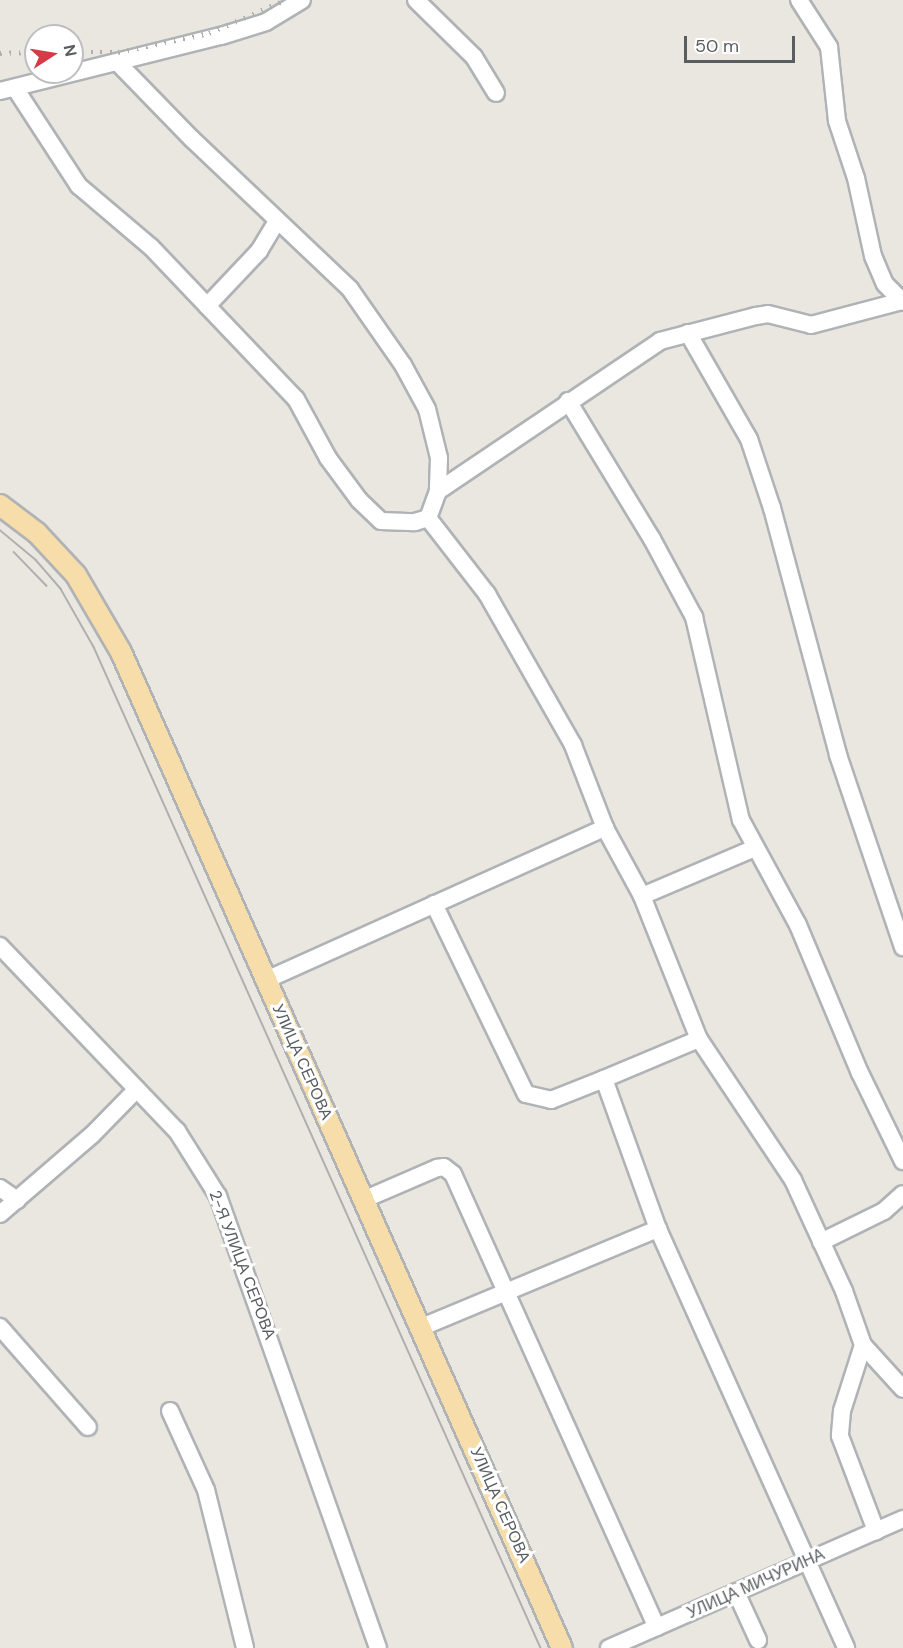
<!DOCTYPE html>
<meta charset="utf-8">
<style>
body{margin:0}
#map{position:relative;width:903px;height:1648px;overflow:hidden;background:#eae6e0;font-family:"DM Sans",sans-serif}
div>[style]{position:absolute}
.roads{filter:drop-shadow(2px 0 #b0b3b6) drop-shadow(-2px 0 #b0b3b6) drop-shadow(0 2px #b0b3b6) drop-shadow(0 -2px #b0b3b6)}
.minor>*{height:16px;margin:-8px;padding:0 8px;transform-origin:8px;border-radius:8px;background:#fff}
.major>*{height:20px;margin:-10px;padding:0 10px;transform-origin:10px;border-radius:10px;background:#f6dda9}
.tram>*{height:1.5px;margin:-0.75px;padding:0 0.75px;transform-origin:0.75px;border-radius:0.75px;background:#aeafaf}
.rail>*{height:4.5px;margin-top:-2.25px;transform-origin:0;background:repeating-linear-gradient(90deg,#aeafaf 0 1.5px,transparent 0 9.5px)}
span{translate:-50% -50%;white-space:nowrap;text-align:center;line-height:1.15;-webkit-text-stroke:6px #fff;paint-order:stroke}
.street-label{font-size:16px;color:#595d5f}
.north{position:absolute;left:24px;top:24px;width:60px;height:60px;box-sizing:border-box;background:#fff;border:2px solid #bdbebf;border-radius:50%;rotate:78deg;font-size:16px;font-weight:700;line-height:24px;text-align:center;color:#595d5f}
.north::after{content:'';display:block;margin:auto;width:21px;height:27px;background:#d73946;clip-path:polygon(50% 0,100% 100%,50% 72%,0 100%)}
.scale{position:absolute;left:684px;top:36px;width:111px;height:27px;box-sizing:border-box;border:3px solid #595d5f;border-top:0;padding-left:8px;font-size:18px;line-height:21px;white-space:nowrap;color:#595d5f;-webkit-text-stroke:4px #fff;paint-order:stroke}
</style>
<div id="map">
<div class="roads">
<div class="minor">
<div style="left:416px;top:0;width:81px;rotate:44.5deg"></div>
<div style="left:474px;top:57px;width:42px;rotate:58.6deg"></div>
<div style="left:799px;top:0;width:56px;rotate:57.4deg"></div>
<div style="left:829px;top:47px;width:74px;rotate:83.8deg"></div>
<div style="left:837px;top:121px;width:60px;rotate:71.6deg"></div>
<div style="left:856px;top:178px;width:80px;rotate:77.7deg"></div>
<div style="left:873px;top:256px;width:30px;rotate:67deg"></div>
<div style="left:885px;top:284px;width:25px;rotate:45deg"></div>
<div style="left:118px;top:63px;width:106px;rotate:45.8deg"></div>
<div style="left:192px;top:139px;width:218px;rotate:43.5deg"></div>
<div style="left:350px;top:289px;width:93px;rotate:55.1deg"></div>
<div style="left:403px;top:365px;width:50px;rotate:61.4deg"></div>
<div style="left:427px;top:409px;width:50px;rotate:76.2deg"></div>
<div style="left:439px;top:458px;width:33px;rotate:92deg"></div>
<div style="left:438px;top:491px;width:29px;rotate:110deg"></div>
<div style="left:15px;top:88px;width:117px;rotate:56.9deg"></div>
<div style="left:79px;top:186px;width:94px;rotate:40.3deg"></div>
<div style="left:151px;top:247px;width:210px;rotate:46.4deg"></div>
<div style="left:296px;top:399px;width:67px;rotate:61.5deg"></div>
<div style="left:328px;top:458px;width:52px;rotate:53.6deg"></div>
<div style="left:359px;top:500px;width:30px;rotate:44deg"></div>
<div style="left:381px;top:521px;width:34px;rotate:2deg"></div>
<div style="left:415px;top:522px;width:14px;rotate:-17deg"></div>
<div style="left:428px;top:518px;width:96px;rotate:52.2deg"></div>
<div style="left:487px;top:594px;width:174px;rotate:60.3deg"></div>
<div style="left:573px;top:745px;width:89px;rotate:68.9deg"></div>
<div style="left:0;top:91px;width:228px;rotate:-14deg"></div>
<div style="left:221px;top:36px;width:47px;rotate:-17.3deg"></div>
<div style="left:266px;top:22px;width:42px;rotate:-31.4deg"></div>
<div style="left:207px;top:306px;width:76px;rotate:-46.6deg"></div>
<div style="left:259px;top:251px;width:35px;rotate:-59deg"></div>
<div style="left:688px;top:333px;width:122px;rotate:60.1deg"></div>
<div style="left:749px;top:439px;width:73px;rotate:71.6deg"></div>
<div style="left:772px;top:508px;width:256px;rotate:75deg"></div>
<div style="left:838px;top:755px;width:203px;rotate:71.3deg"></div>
<div style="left:568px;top:401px;width:162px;rotate:58.7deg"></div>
<div style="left:652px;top:539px;width:89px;rotate:61.7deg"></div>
<div style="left:694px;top:617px;width:208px;rotate:77deg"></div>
<div style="left:741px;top:820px;width:119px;rotate:61.5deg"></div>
<div style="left:798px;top:925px;width:160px;rotate:67.3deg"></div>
<div style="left:860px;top:1073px;width:98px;rotate:64deg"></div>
<div style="left:438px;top:491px;width:268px;rotate:-34deg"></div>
<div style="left:660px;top:341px;width:99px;rotate:-14.6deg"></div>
<div style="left:756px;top:316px;width:12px;rotate:-9deg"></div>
<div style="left:768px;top:314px;width:44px;rotate:14.3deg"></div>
<div style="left:811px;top:325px;width:94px;rotate:-14.8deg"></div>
<div style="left:642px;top:896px;width:123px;rotate:-23deg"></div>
<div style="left:434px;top:904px;width:211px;rotate:64.2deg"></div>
<div style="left:526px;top:1094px;width:26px;rotate:13deg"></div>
<div style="left:551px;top:1100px;width:57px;rotate:-21.6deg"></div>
<div style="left:0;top:946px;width:256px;rotate:46.3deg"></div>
<div style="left:177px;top:1131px;width:77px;rotate:57.8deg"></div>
<div style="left:218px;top:1196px;width:479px;rotate:70.5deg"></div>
<div style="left:266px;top:980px;width:372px;rotate:-24.2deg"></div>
<div style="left:605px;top:828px;width:77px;rotate:61.4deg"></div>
<div style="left:642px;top:896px;width:154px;rotate:68.3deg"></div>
<div style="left:699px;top:1039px;width:103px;rotate:157.2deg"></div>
<div style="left:604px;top:1079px;width:159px;rotate:70.2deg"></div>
<div style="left:658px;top:1229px;width:459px;rotate:65.8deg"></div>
<div style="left:699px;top:1039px;width:169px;rotate:56.3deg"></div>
<div style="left:793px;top:1180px;width:122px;rotate:65.3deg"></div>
<div style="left:844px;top:1291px;width:57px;rotate:70.6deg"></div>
<div style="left:863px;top:1345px;width:69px;rotate:107.7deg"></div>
<div style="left:842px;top:1411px;width:25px;rotate:95deg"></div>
<div style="left:840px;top:1436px;width:102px;rotate:69.2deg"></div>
<div style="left:0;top:1188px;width:21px;rotate:35deg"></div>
<div style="left:363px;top:1200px;width:81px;rotate:-23.4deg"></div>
<div style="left:437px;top:1168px;width:7px;rotate:-8deg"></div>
<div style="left:444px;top:1167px;width:11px;rotate:38deg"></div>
<div style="left:453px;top:1174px;width:497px;rotate:65.8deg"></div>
<div style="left:0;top:1214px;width:121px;rotate:-40.7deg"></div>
<div style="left:92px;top:1135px;width:64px;rotate:-45.6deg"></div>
<div style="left:821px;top:1242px;width:70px;rotate:-26.2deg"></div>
<div style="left:884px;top:1211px;width:25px;rotate:-42deg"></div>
<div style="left:0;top:1327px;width:133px;rotate:48.7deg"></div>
<div style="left:422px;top:1327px;width:256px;rotate:-22.6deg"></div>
<div style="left:863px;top:1345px;width:59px;rotate:47.7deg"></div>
<div style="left:170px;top:1411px;width:87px;rotate:65.5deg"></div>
<div style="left:206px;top:1490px;width:163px;rotate:76.1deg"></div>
<div style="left:736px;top:1592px;width:53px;rotate:65.4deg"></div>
<div style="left:609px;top:1648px;width:321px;rotate:-23.7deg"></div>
</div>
<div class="major">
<div style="left:0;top:505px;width:46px;rotate:37.1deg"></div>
<div style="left:37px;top:533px;width:57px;rotate:47.1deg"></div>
<div style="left:76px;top:575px;width:89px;rotate:59.7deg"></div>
<div style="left:121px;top:652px;width:1089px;rotate:66.12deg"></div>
</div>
</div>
<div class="tram">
<div style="left:0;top:530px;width:47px;rotate:39.8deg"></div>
<div style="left:36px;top:560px;width:38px;rotate:49deg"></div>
<div style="left:61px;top:589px;width:67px;rotate:60.4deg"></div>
<div style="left:94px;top:647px;width:1096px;rotate:65.94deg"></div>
<div style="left:14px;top:552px;width:47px;rotate:45.9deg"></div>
</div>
<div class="rail">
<div style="left:72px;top:52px;width:46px"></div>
<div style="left:118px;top:52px;width:93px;rotate:-11.8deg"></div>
<div style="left:209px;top:33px;width:83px;rotate:-23.5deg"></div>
<div style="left:0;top:53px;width:36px;rotate:-2deg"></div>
</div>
<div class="street-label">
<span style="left:302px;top:1062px;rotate:66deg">УЛИЦА СЕРОВА</span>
<span style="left:242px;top:1265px;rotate:69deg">2-Я УЛИЦА СЕРОВА</span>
<span style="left:500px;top:1505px;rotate:66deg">УЛИЦА СЕРОВА</span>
<span style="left:756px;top:1584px;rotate:-24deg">УЛИЦА МИЧУРИНА</span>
</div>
<div class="north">N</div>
<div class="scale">50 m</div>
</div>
